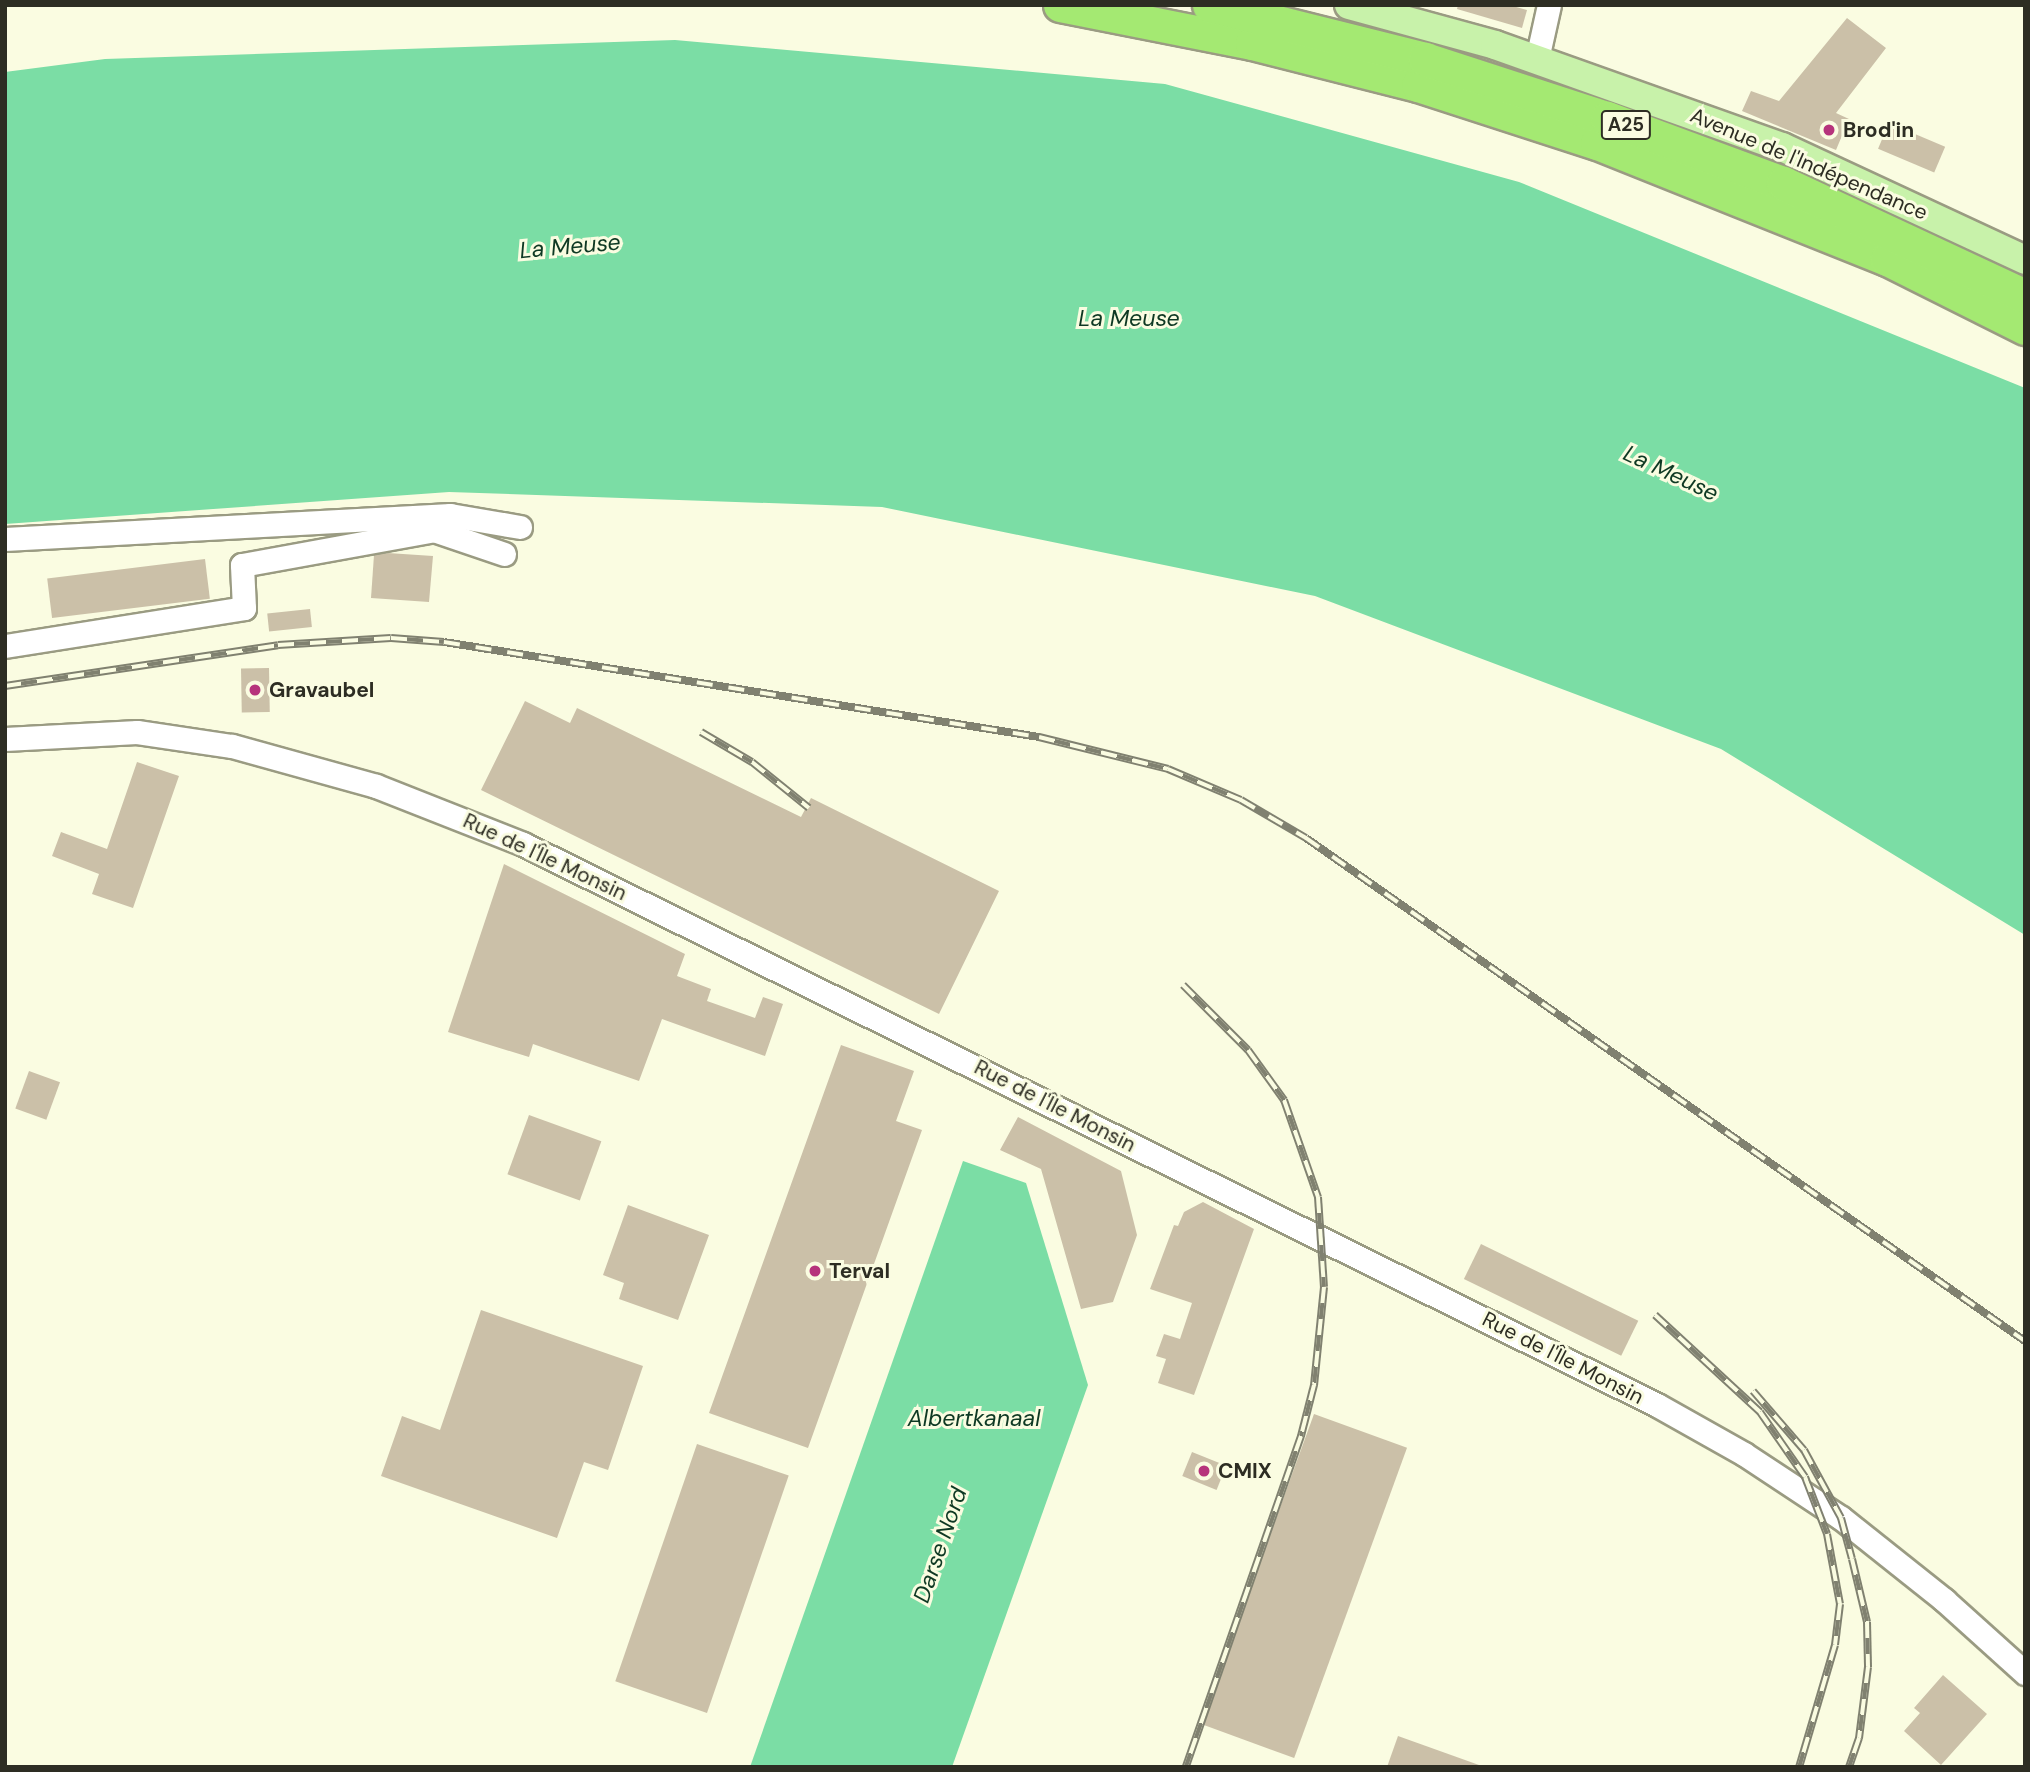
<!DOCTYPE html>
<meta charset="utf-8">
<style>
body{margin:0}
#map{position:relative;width:2030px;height:1772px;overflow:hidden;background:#fafce1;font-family:"DM Sans",sans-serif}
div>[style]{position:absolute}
.water>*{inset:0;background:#7bdda5}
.building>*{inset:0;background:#cbc0a8;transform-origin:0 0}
.roads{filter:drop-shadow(2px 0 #9a9b82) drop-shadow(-2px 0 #9a9b82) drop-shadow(0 2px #9a9b82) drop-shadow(0 -2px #9a9b82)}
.minor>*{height:23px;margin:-11.5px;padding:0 11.5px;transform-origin:11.5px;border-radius:11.5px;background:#fff}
.major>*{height:28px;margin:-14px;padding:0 14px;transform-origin:14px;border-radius:14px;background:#c8f2aa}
.highway>*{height:33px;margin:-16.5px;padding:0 16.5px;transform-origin:16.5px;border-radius:16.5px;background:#a4e972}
.rail>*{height:8px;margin-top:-4px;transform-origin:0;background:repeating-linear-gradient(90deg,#fafce1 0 16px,#808170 0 32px);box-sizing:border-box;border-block:2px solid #808170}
.dots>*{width:19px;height:19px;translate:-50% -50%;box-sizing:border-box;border:4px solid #fafce1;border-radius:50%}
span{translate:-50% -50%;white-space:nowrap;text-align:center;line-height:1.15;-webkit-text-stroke:6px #fafce1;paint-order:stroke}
.shield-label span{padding:2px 5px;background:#fafce1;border:2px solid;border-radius:5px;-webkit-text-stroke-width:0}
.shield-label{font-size:19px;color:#2d2d23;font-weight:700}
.poi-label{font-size:21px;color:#2d2d23;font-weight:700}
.left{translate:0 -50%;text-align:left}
.street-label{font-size:21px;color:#2d2d23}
.water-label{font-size:23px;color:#0e3923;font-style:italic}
.frame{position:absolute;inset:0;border:7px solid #2d2d23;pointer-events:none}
</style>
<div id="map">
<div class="water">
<div style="clip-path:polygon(675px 40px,1165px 84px,1519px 182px,2025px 388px,2025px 935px,1721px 749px,1315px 596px,882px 507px,449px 492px,5px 524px,5px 72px,105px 59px)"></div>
<div style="clip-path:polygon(963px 1161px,1026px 1183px,1088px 1385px,952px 1767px,750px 1767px)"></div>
</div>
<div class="building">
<div style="clip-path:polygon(1458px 5px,1509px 5px,1527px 10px,1522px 28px,1457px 9px)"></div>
<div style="clip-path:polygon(1847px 18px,1886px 48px,1836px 113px,1849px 119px,1836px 150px,1742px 111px,1751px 91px,1779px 101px)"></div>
<div style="left:1889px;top:123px;width:61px;height:28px;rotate:23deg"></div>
<div style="clip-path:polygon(388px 553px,433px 556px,429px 602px,371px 598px,374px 555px)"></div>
<div style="left:205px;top:559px;width:40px;height:159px;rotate:83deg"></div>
<div style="left:310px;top:609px;width:18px;height:43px;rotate:84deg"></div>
<div style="left:269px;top:668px;width:44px;height:28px;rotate:89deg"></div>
<div style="clip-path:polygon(525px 701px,570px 723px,577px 708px,801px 817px,811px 798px,999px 891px,939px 1014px,481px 790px)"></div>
<div style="clip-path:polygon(137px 762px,179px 776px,133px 908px,92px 894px,99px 874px,52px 856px,61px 832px,107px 849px)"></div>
<div style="clip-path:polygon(504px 864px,685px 954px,677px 976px,711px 989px,707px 1001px,755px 1018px,763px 997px,783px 1004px,765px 1056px,662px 1019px,639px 1081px,533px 1044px,529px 1057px,448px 1032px)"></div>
<div style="clip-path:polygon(841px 1045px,914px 1071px,896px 1121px,922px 1130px,808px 1448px,709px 1413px)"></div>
<div style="left:29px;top:1071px;width:33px;height:40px;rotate:20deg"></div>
<div style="left:529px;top:1115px;width:77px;height:63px;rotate:20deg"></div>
<div style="clip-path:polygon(1018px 1117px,1121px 1171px,1137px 1235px,1113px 1302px,1081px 1309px,1041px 1169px,1000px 1150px)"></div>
<div style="clip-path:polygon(1203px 1202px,1254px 1229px,1194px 1395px,1158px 1383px,1166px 1359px,1156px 1356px,1164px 1334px,1180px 1339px,1192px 1303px,1150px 1289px,1174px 1225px,1178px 1226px,1184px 1212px)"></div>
<div style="clip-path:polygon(628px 1205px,709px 1235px,678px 1320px,619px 1299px,624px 1283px,603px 1275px)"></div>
<div style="left:1481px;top:1244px;width:175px;height:39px;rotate:26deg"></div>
<div style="clip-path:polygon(481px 1310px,643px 1366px,608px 1470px,584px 1462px,557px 1538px,381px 1476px,402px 1416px,440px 1430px)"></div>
<div style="left:1314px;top:1414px;width:99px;height:330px;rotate:20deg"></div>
<div style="left:697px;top:1444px;width:97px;height:251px;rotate:19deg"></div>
<div style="left:1192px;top:1452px;width:37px;height:26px;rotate:22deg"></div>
<div style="clip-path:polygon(1943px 1675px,1987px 1714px,1941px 1765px,1904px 1731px,1920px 1713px,1914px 1708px)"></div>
<div style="clip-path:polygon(1398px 1736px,1479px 1765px,1479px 1767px,1387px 1767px)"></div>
</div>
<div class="roads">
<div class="minor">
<div style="left:1537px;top:59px;width:55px;rotate:-77.5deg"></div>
<div style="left:5px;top:539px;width:446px;rotate:-3.1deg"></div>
<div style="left:450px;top:515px;width:71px;rotate:9.7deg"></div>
<div style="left:5px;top:646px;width:242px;rotate:-9deg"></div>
<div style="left:244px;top:608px;width:43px;rotate:-92.7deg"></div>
<div style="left:242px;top:565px;width:195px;rotate:-10.3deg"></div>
<div style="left:434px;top:530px;width:74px;rotate:18.9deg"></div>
<div style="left:5px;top:739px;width:132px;rotate:-3deg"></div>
<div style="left:137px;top:732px;width:96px;rotate:8.4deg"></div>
<div style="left:232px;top:746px;width:149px;rotate:15.5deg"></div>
<div style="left:376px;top:786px;width:158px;rotate:21.5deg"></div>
<div style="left:523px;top:844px;width:1265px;rotate:26.32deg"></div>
<div style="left:1657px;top:1405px;width:100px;rotate:29.4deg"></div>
<div style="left:1744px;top:1454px;width:116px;rotate:33.4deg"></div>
<div style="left:1841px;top:1518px;width:132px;rotate:38.5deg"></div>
<div style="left:1944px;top:1600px;width:109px;rotate:42deg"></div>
</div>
<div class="major">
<div style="left:1349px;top:5px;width:151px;rotate:15.3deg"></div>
<div style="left:1495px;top:45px;width:305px;rotate:19.6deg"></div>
<div style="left:1782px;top:147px;width:268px;rotate:24.9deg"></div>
</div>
<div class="highway">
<div style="left:1060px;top:5px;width:196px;rotate:11.2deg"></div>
<div style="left:1252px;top:43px;width:171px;rotate:14.2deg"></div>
<div style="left:1418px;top:85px;width:188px;rotate:18deg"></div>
<div style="left:1597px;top:143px;width:312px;rotate:21.8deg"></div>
<div style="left:1887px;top:259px;width:154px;rotate:26.6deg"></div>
<div style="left:1209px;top:5px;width:223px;rotate:14deg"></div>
<div style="left:1425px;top:59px;width:191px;rotate:18deg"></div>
<div style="left:1607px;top:118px;width:188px;rotate:20.3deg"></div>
<div style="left:1783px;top:183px;width:267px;rotate:25deg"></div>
</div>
</div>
<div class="rail">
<div style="left:5px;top:686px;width:276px;rotate:-8.5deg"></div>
<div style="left:278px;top:645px;width:113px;rotate:-3.5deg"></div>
<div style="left:391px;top:638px;width:53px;rotate:4.3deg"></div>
<div style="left:444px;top:642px;width:603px;rotate:9.07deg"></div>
<div style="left:1039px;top:737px;width:133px;rotate:13.9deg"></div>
<div style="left:1168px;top:769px;width:79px;rotate:23deg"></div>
<div style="left:1241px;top:800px;width:75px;rotate:30.3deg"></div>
<div style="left:1306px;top:838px;width:877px;rotate:34.98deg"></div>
<div style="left:701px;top:732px;width:59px;rotate:30.5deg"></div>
<div style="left:752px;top:762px;width:73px;rotate:38.9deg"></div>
<div style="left:1183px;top:985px;width:92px;rotate:45deg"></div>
<div style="left:1248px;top:1050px;width:62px;rotate:54.2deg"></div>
<div style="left:1284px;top:1100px;width:103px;rotate:70.7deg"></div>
<div style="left:1318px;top:1197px;width:90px;rotate:86.2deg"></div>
<div style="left:1324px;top:1287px;width:99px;rotate:95.8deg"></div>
<div style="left:1314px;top:1385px;width:53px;rotate:104.3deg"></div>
<div style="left:1301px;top:1436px;width:350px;rotate:109.2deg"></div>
<div style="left:1655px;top:1315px;width:143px;rotate:42.7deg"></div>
<div style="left:1760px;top:1412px;width:79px;rotate:55.3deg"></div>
<div style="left:1805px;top:1477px;width:61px;rotate:68.9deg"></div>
<div style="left:1827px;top:1534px;width:71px;rotate:79.5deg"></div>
<div style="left:1840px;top:1604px;width:41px;rotate:97deg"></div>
<div style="left:1835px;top:1645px;width:127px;rotate:106.4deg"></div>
<div style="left:1753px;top:1391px;width:78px;rotate:49.2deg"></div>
<div style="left:1804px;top:1450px;width:77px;rotate:61.4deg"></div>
<div style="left:1841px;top:1518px;width:42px;rotate:75deg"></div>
<div style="left:1852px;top:1559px;width:65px;rotate:76.6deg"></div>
<div style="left:1867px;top:1622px;width:45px;rotate:88.7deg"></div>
<div style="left:1868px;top:1667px;width:72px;rotate:97.2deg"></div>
<div style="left:1859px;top:1738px;width:31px;rotate:109deg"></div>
</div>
<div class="dots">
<div style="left:1829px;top:130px;background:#b6347c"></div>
<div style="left:255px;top:690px;background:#b6347c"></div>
<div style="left:815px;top:1271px;background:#b6347c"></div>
<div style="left:1204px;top:1471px;background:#b6347c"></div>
</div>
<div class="shield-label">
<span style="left:1626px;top:125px">A25</span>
</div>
<div class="poi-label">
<span class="left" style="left:1843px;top:130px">Brod'in</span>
<span class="left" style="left:269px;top:690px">Gravaubel</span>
<span class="left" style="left:829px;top:1271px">Terval</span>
<span class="left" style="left:1218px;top:1471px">CMIX</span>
</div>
<div class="street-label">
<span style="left:1809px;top:164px;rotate:23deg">Avenue de l'Indépendance</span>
<span style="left:545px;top:857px;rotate:25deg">Rue de l'Île Monsin</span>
<span style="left:1055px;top:1106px;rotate:27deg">Rue de l'Île Monsin</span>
<span style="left:1563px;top:1358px;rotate:27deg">Rue de l'Île Monsin</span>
</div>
<div class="water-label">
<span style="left:570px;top:246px;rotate:-5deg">La Meuse</span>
<span style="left:1129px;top:318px">La Meuse</span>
<span style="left:1671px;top:473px;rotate:25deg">La Meuse</span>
<span style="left:974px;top:1418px">Albertkanaal</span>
<span style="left:940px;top:1545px;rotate:-71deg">Darse Nord</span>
</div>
<div class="frame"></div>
</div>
